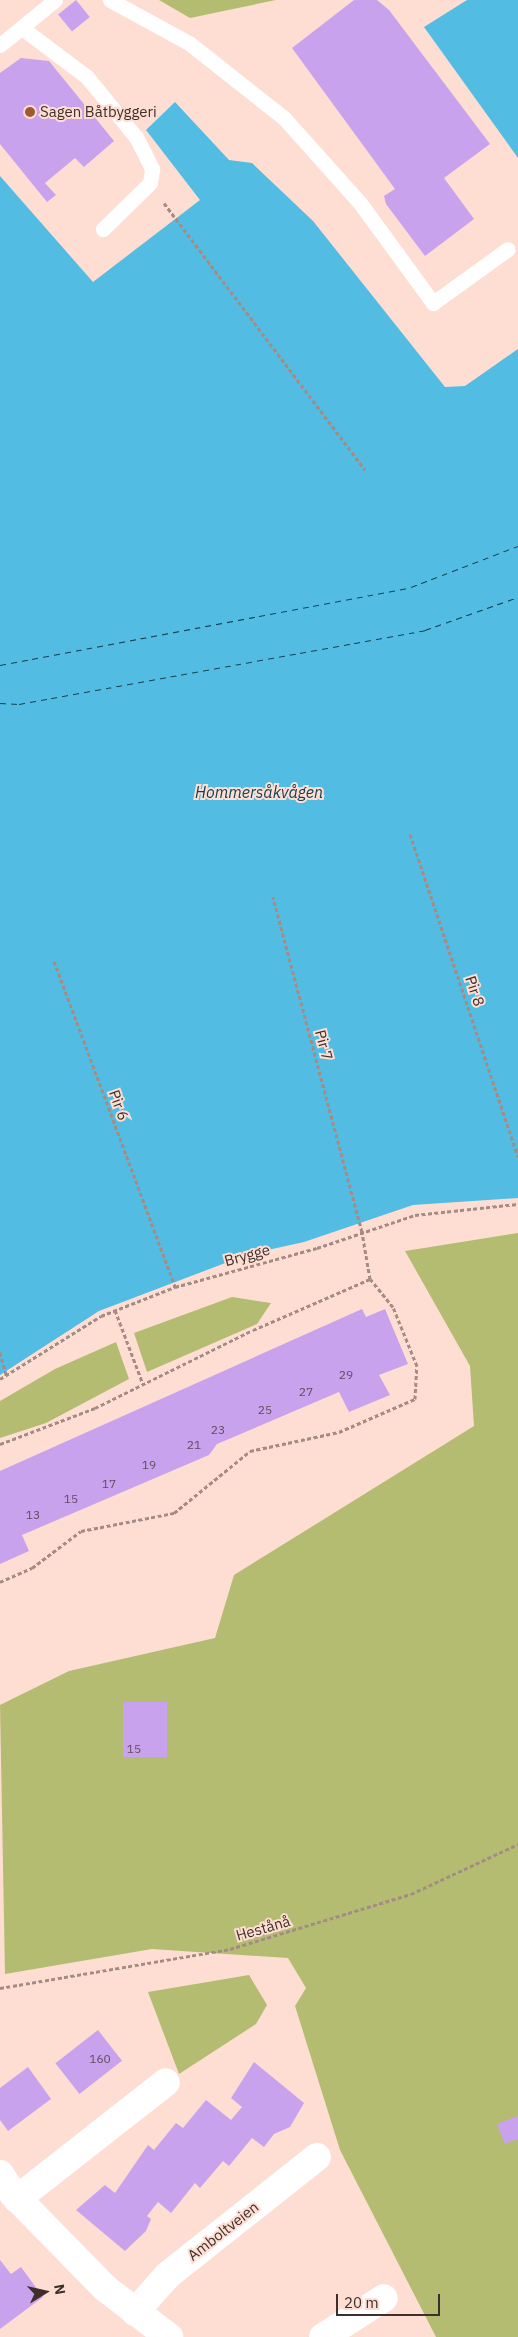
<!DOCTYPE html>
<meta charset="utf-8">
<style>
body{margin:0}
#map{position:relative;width:518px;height:2337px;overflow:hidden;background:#feded3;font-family:"IBM Plex Sans",sans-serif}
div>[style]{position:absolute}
.green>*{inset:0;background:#b4bc71}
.water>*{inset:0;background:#52bce3}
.ferry>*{height:1px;margin-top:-0.5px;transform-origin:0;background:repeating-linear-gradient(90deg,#134152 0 6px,transparent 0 11px)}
.building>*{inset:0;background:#c9a2ed;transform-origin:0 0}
.path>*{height:3px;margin-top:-1.5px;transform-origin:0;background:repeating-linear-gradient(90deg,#a48c84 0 4px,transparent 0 6.5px)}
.lane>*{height:15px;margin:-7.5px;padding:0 7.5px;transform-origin:7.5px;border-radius:7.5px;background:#fff}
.street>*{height:28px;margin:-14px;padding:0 14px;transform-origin:14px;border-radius:14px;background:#fff}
.dots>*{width:14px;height:14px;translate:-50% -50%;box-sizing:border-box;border:2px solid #feded3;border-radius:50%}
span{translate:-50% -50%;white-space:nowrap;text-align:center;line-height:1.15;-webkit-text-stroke:4px #feded3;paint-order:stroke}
.number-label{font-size:12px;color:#614c5b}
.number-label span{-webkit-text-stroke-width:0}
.poi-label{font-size:15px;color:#3e2f2a}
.left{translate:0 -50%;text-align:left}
.street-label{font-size:15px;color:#3e2f2a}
.water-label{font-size:16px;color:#134152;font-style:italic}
.north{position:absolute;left:20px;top:2267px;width:50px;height:50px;-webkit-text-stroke:4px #feded3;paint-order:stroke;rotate:80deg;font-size:14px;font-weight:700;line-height:20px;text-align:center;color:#3e2f2a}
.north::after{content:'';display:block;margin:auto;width:18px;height:22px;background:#3e2f2a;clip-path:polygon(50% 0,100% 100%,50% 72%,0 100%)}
.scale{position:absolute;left:336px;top:2294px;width:104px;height:22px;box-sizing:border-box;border:2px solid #3e2f2a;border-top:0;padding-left:6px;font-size:15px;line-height:18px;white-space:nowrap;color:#3e2f2a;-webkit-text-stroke:4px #feded3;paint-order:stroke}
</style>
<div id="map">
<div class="green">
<div style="clip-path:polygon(159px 0,276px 0,190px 18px)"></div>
<div style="clip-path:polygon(518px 1233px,518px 2337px,436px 2337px,340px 2150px,295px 2006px,306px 1988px,288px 1958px,152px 1949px,5px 1974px,0 1705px,69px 1671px,215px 1638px,234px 1575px,474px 1426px,470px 1366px,405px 1251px)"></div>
<div style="clip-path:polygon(232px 1297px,271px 1303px,257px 1324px,147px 1372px,134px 1333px)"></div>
<div style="clip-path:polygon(116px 1342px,129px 1379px,46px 1423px,0 1438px,0 1401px,55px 1369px)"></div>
<div style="clip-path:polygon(249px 1975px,267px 2005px,256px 2024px,179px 2074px,148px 1992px)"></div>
</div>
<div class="water">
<div style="clip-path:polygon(467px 0,518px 0,518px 158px,424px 27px)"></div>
<div style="clip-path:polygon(175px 102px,229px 160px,252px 163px,313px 221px,445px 387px,465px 386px,518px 349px,518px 1198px,413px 1205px,304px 1242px,249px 1254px,99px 1311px,0 1375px,0 176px,93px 282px,200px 200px,146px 130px)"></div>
</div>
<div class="ferry">
<div style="left:0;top:665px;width:418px;rotate:-10.7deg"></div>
<div style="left:411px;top:587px;width:115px;rotate:-21deg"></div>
<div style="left:0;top:703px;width:19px;rotate:3deg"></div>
<div style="left:19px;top:704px;width:413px;rotate:-10.3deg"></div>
<div style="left:425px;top:630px;width:99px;rotate:-19.5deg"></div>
</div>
<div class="building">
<div style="left:76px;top:0;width:22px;height:23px;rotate:51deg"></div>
<div style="clip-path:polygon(354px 0,377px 0,389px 10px,490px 144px,444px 178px,474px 219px,425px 256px,386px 204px,384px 196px,395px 189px,292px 48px)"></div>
<div style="clip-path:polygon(21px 58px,49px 61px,114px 141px,84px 167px,75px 158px,45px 183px,56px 195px,47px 202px,0 144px,0 73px)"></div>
<div style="clip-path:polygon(362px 1309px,366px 1317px,385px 1309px,408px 1364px,379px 1375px,390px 1395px,349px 1412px,339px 1392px,217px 1444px,209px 1455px,22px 1535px,29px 1551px,0 1564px,0 1471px)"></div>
<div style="left:123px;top:1702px;width:44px;height:55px"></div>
<div style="left:98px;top:2030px;width:39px;height:54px;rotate:52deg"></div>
<div style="clip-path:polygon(254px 2062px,304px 2103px,290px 2127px,274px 2134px,264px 2147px,252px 2138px,229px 2166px,223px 2161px,200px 2188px,195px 2183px,171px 2213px,158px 2202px,147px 2216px,151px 2219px,146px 2231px,125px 2251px,76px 2210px,105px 2185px,115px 2193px,148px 2145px,154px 2150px,176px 2123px,183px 2128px,206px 2100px,231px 2120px,242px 2107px,231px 2098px)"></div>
<div style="clip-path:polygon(28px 2067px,51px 2099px,8px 2131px,0 2120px,0 2088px)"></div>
<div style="clip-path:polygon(518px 2116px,518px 2139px,505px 2144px,497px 2124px)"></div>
<div style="clip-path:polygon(0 2260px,11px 2274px,21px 2267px,43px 2297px,0 2329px)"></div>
</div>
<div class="path">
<div style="left:164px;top:203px;width:334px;rotate:53deg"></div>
<div style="left:410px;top:834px;width:340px;rotate:71.5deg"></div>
<div style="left:54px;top:961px;width:348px;rotate:69.6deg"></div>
<div style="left:115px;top:1310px;width:79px;rotate:69.3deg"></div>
<div style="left:0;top:1352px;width:24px;rotate:75deg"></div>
<div style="left:0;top:1379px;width:119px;rotate:-32deg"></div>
<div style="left:101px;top:1316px;width:79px;rotate:-21.4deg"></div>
<div style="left:175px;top:1287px;width:147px;rotate:-15.4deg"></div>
<div style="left:317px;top:1248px;width:103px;rotate:-18.6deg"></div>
<div style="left:415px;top:1215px;width:104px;rotate:-6.1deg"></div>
<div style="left:0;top:1444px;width:102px;rotate:-20.8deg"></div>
<div style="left:95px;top:1408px;width:176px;rotate:-26.3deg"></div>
<div style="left:253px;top:1330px;width:128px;rotate:-23.6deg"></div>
<div style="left:0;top:1582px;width:35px;rotate:-24deg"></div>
<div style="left:32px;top:1568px;width:61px;rotate:-37.1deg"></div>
<div style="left:81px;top:1531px;width:95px;rotate:-11deg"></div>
<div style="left:174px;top:1513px;width:98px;rotate:-39.2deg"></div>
<div style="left:250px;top:1451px;width:91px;rotate:-12.1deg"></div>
<div style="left:339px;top:1432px;width:83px;rotate:-23.5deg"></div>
<div style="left:415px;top:1399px;width:33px;rotate:-87deg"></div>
<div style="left:417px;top:1366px;width:64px;rotate:-112.1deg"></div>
<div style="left:393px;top:1307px;width:36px;rotate:-129deg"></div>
<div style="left:370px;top:1279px;width:48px;rotate:-99.7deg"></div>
<div style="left:362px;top:1232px;width:347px;rotate:-104.9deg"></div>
<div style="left:0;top:1988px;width:233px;rotate:-9.6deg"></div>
<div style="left:230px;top:1949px;width:189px;rotate:-16.9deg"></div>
<div style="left:411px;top:1894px;width:118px;rotate:-25deg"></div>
</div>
<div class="lane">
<div style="left:110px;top:0;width:90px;rotate:28.6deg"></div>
<div style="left:189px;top:43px;width:121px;rotate:38.3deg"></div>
<div style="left:284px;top:118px;width:114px;rotate:48.2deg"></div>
<div style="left:360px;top:203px;width:124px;rotate:53.9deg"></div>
<div style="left:433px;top:303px;width:92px;rotate:-35.8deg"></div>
<div style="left:22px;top:28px;width:81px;rotate:37deg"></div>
<div style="left:87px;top:77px;width:77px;rotate:50.8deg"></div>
<div style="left:136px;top:137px;width:36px;rotate:63deg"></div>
<div style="left:152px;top:169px;width:14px;rotate:98deg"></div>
<div style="left:150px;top:183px;width:66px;rotate:135.6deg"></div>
<div style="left:0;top:45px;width:71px;rotate:-39.3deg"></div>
</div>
<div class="street">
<div style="left:0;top:2174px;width:24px;rotate:57deg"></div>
<div style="left:13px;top:2194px;width:132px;rotate:45.6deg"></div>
<div style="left:105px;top:2288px;width:81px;rotate:37.4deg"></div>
<div style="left:17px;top:2199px;width:189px;rotate:-38.1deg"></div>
<div style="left:135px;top:2312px;width:50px;rotate:-48.3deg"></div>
<div style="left:168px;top:2275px;width:190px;rotate:-38.4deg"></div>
<div style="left:323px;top:2337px;width:72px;rotate:-32.6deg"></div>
</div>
<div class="dots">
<div style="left:30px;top:112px;background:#9f592f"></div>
</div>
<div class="number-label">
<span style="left:346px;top:1375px">29</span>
<span style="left:306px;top:1392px">27</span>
<span style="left:265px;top:1410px">25</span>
<span style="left:218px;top:1430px">23</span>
<span style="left:194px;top:1445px">21</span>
<span style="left:149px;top:1465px">19</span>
<span style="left:109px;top:1484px">17</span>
<span style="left:71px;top:1499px">15</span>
<span style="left:33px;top:1515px">13</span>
<span style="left:134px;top:1749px">15</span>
<span style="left:100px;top:2059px">160</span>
</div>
<div class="poi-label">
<span class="left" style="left:40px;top:112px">Sagen Båtbyggeri</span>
</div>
<div class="street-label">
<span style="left:475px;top:991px;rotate:72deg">Pir 8</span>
<span style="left:324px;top:1045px;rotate:75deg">Pir 7</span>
<span style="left:119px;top:1105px;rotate:70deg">Pir 6</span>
<span style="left:247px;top:1255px;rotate:-15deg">Brygge</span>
<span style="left:263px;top:1928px;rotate:-16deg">Hestånå</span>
<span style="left:223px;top:2231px;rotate:-38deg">Amboltveien</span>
</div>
<div class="water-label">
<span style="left:259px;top:792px">Hommersåkvågen</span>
</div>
<div class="north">N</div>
<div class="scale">20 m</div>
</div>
